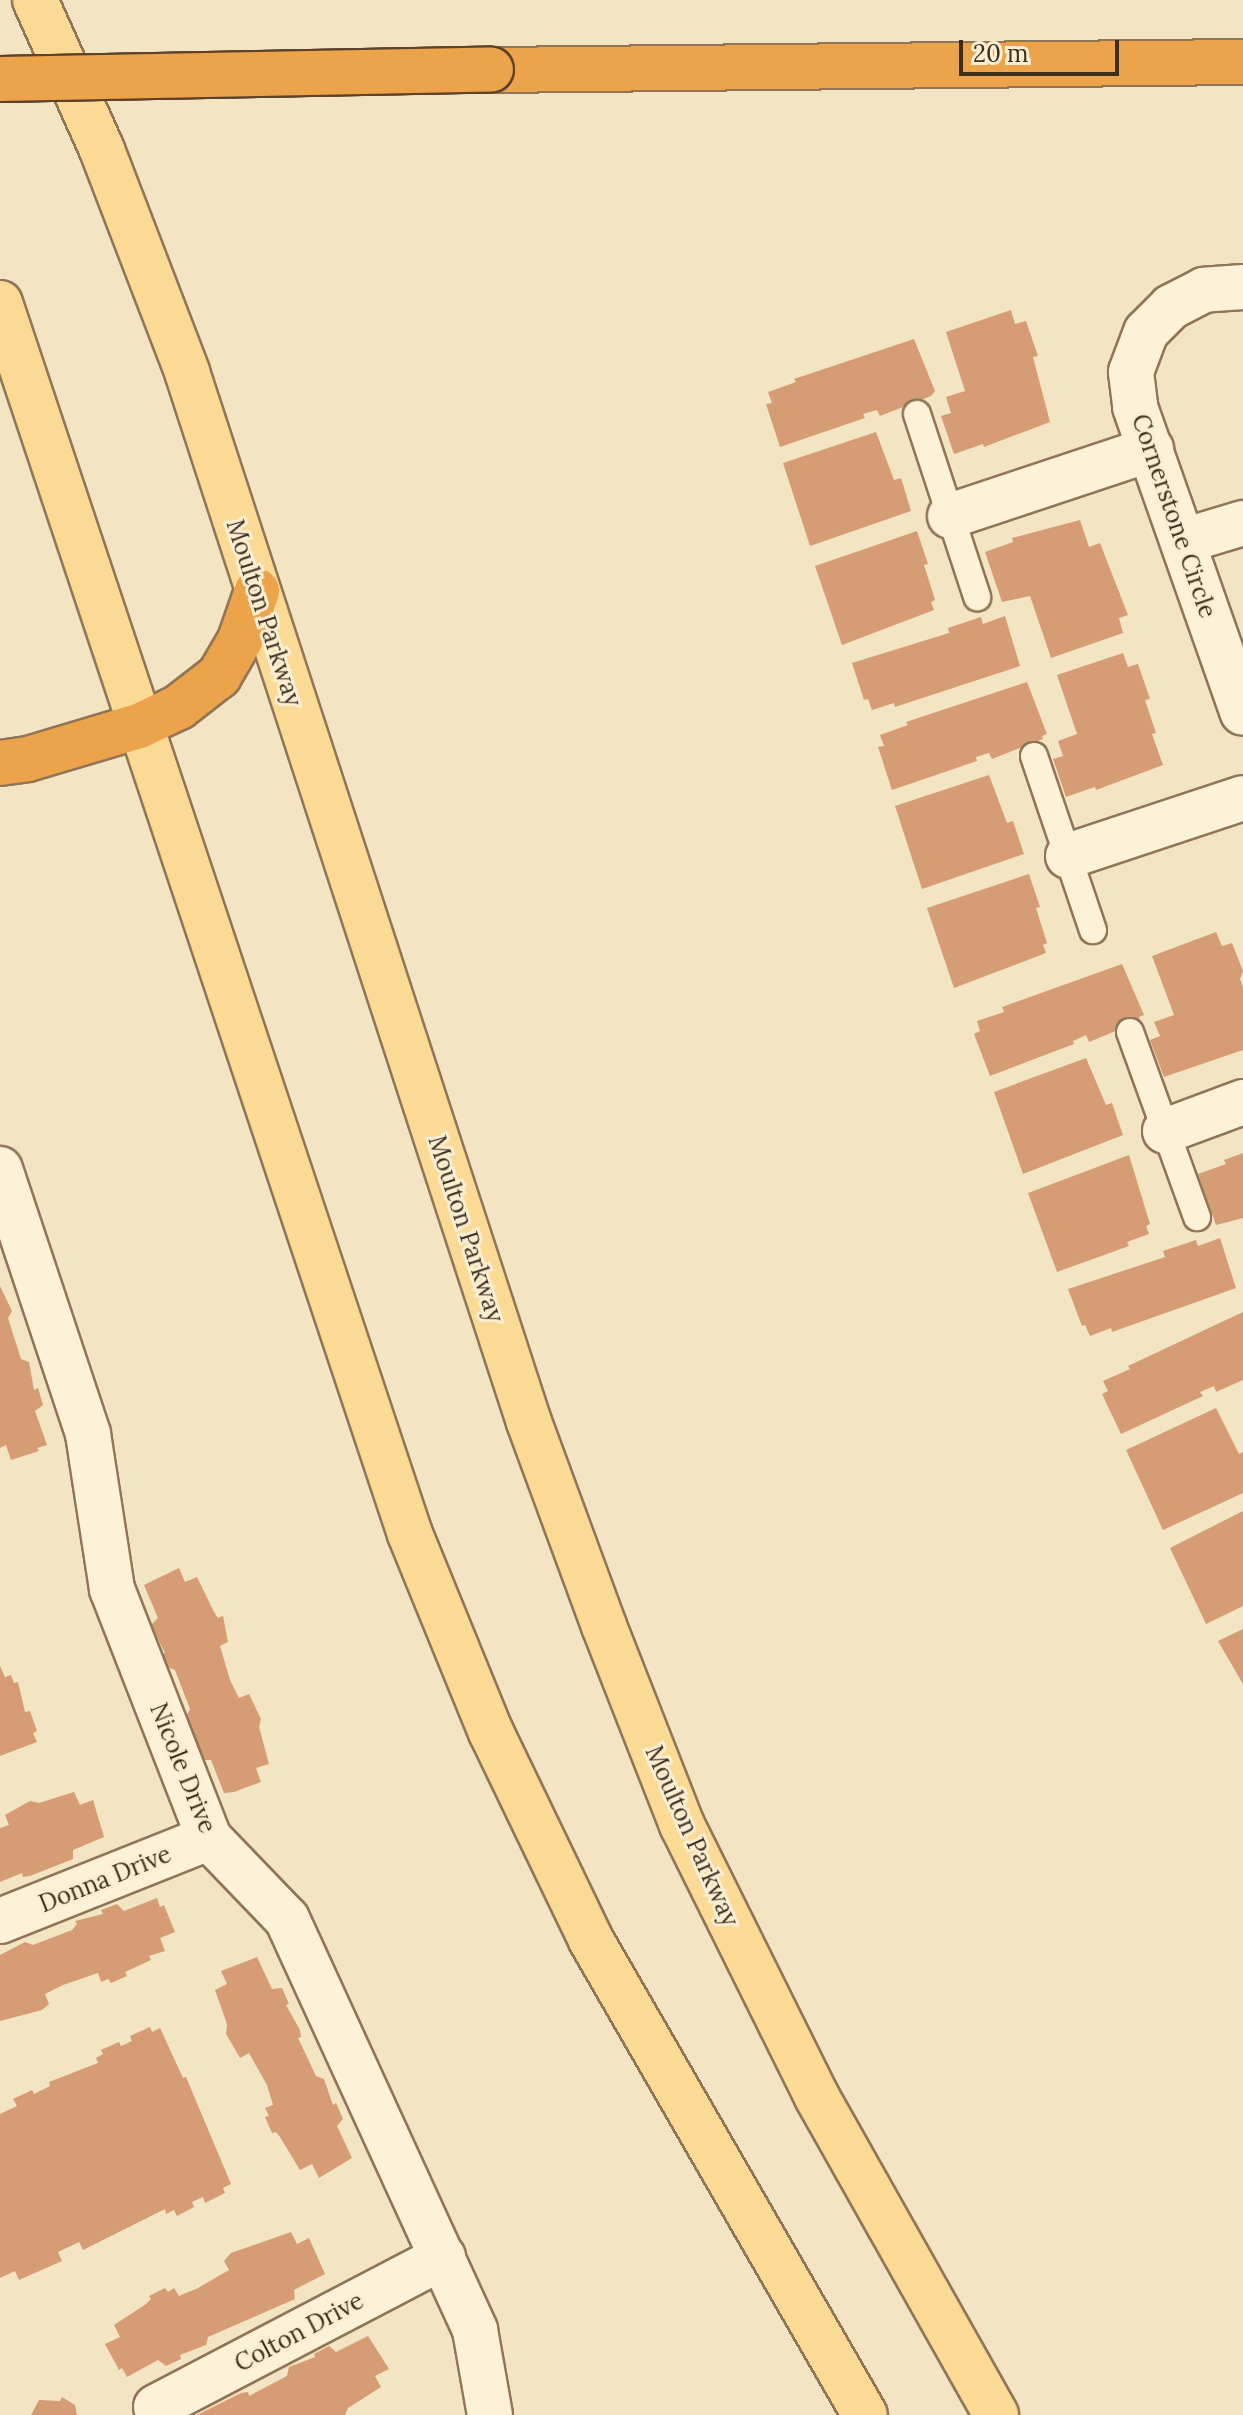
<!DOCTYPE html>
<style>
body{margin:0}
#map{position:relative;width:1243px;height:2415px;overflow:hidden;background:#f3e4c3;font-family:Lora,serif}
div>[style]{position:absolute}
.building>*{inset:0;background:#d69c74}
.roads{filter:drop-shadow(2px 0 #907557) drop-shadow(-2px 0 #907557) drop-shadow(0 2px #907557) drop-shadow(0 -2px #907557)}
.lane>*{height:26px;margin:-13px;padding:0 13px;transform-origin:13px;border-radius:13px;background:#fdf1d7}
.street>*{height:44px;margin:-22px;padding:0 22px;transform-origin:22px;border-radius:22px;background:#fdf1d7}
.primary>*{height:44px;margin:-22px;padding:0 22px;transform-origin:22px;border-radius:22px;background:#fbda96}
.highway>*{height:44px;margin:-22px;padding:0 22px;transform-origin:22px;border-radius:22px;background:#eca34a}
.bridges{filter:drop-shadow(2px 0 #5e422b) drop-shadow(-2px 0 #5e422b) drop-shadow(0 2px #5e422b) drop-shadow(0 -2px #5e422b)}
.highway-bridge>*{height:44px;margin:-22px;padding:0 22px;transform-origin:22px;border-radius:22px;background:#eca34a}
span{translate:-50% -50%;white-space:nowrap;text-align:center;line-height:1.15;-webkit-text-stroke:6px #faeed3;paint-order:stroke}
.street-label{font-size:24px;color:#3e2d1d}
.scale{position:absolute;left:959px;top:40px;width:160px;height:36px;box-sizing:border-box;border:4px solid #3e2d1d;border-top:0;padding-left:10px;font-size:24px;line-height:28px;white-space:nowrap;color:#3e2d1d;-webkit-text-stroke:6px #faeed3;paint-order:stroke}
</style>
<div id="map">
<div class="building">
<div style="clip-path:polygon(1011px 310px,1015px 324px,1026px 321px,1038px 356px,1033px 357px,1050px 422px,984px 447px,983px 444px,954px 454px,941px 416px,951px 413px,946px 397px,965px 391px,946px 332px)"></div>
<div style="clip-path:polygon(914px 339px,935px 391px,931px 396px,880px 416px,877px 410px,863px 414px,865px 418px,780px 447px,766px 404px,772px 403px,768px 392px,796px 382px,794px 379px)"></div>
<div style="clip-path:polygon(876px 432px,894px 480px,901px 478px,911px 511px,810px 546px,783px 463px)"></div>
<div style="clip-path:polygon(1080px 520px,1089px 547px,1100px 543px,1128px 615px,1119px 618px,1123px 633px,1051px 658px,1030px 596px,1002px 602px,985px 552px,1013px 542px,1012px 538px)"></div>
<div style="clip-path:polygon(917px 531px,928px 564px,924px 565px,935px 600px,931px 602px,934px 610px,842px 645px,815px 566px)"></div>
<div style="clip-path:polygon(1005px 616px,1020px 666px,895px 707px,894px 703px,872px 710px,868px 699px,864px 700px,852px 663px,949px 633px,948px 628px,981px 617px,983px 624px)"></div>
<div style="clip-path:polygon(1123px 653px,1128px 667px,1138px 664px,1150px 699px,1145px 700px,1156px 733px,1152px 734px,1163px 765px,1096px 790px,1095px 787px,1066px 797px,1053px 759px,1063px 756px,1058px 741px,1077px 734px,1057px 675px)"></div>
<div style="clip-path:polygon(1027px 682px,1047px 734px,1042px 736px,1043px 739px,992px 759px,989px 753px,976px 757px,977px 761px,892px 790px,878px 747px,884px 746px,880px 735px,908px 725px,906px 722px)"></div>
<div style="clip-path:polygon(989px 775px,1007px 823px,1013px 821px,1024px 854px,922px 889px,895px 806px)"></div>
<div style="clip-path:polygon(1029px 874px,1040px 907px,1036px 908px,1047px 943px,1043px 945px,1046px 953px,954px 988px,927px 908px)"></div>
<div style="clip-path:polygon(1216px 932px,1222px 946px,1232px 943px,1243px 971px,1240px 979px,1243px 987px,1243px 1050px,1164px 1077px,1150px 1040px,1160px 1036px,1154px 1022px,1174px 1015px,1152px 956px)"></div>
<div style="clip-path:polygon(1122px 964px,1144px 1015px,1139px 1017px,1140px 1021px,1089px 1042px,1086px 1035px,1073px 1041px,1074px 1044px,990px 1076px,974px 1034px,980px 1031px,977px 1021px,1004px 1012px,1002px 1007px)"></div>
<div style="clip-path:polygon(1086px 1058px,1106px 1105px,1112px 1103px,1123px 1135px,1023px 1174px,994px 1092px)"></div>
<div style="clip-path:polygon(1243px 1153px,1243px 1218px,1216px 1225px,1198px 1174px,1226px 1164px,1224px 1160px)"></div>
<div style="clip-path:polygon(1129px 1155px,1150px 1224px,1146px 1226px,1149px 1234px,1127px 1242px,1129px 1246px,1057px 1272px,1028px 1193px)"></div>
<div style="clip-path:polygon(1220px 1238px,1236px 1288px,1112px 1332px,1111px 1328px,1090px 1336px,1085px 1325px,1082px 1326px,1068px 1289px,1165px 1257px,1163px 1251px,1196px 1240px,1198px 1246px)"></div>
<div style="clip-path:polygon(0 1286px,12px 1311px,8px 1318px,21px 1359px,29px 1362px,34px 1390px,38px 1388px,43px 1405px,35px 1411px,47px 1445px,37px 1448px,39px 1451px,11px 1460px,6px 1445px,0 1448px)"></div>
<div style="clip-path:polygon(1243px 1312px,1243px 1380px,1216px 1392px,1214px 1386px,1200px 1392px,1203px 1396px,1121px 1434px,1102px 1394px,1108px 1391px,1103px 1381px,1130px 1369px,1128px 1366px)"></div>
<div style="clip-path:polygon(1216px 1408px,1239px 1454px,1243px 1452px,1243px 1493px,1163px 1530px,1126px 1450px)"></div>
<div style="clip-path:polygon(1243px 1511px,1243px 1606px,1206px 1624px,1170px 1548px)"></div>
<div style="clip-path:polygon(179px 1568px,185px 1582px,197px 1577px,214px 1612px,218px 1618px,223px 1616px,228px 1642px,220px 1646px,230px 1680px,239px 1698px,249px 1694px,261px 1719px,259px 1727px,269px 1764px,256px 1768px,261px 1782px,234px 1792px,224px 1793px,211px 1760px,203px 1760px,186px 1717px,190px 1709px,175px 1670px,167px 1667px,162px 1654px,165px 1653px,151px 1625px,158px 1618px,144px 1585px)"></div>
<div style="clip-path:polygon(1243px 1629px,1243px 1684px,1218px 1641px)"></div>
<div style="clip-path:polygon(0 1666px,5px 1677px,11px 1675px,14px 1683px,18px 1682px,25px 1712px,30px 1711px,37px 1731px,33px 1733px,37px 1742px,0 1756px)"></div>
<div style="clip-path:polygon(74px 1792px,80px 1805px,93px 1800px,104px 1837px,73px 1850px,73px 1859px,30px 1876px,23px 1877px,22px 1873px,0 1882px,0 1828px,9px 1825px,5px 1815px,30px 1801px,39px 1803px)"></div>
<div style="clip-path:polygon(157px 1898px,160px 1907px,164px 1905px,175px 1932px,160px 1938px,165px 1951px,149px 1956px,151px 1960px,125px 1972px,127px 1976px,111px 1983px,108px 1979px,101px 1982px,98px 1973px,63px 1985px,45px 1994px,49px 2004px,42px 2010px,0 2021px,0 1955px,25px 1942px,33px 1945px,72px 1930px,77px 1924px,75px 1921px,103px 1914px,101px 1910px,117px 1904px,124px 1911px)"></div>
<div style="clip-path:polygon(257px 1957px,272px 1989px,282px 1988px,289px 2004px,286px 2005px,300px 2030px,301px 2037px,298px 2038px,316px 2076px,324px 2079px,333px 2105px,336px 2103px,343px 2119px,337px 2126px,352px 2158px,319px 2178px,312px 2164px,300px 2170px,280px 2137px,276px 2132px,272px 2133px,265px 2117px,269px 2116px,265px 2108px,273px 2105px,267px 2085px,249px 2053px,240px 2058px,226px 2034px,227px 2024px,215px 1990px,227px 1984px,221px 1971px)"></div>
<div style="clip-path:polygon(150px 2027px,152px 2032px,160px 2028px,183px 2078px,186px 2077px,231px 2184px,223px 2188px,225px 2193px,205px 2203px,203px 2197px,192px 2202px,194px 2207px,177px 2216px,174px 2210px,166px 2214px,165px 2209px,83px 2250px,79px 2242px,58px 2252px,62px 2261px,19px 2280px,15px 2271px,0 2278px,0 2114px,17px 2106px,13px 2099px,32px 2090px,34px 2094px,50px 2086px,49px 2082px,98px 2063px,96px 2058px,103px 2054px,101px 2050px,119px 2042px,121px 2046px,132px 2041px,130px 2036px)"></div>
<div style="clip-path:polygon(291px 2232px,297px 2244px,309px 2238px,325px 2274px,294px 2290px,295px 2299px,208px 2337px,206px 2345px,180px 2355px,181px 2359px,166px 2366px,158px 2360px,127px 2377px,122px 2368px,119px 2370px,105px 2344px,120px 2337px,114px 2325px,146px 2304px,151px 2299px,149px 2296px,165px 2288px,168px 2292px,174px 2288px,179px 2296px,198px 2288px,229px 2270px,224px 2261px,231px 2253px)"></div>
<div style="clip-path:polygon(368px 2336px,389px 2369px,375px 2376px,381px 2387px,348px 2408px,345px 2415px,197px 2415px,241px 2393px,248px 2392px,249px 2396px,287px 2376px,289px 2367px,315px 2357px,314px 2354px,329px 2346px,336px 2352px)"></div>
<div style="clip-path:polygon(62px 2397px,75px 2405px,77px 2415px,31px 2415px,39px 2400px,60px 2401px)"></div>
</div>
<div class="roads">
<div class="lane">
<div style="left:917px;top:414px;width:193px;rotate:71.8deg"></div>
<div style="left:1034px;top:756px;width:184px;rotate:71.3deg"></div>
<div style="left:1130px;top:1032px;width:197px;rotate:70.1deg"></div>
</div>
<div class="street">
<div style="left:1243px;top:287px;width:39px;rotate:176deg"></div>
<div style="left:1204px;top:290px;width:37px;rotate:153deg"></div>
<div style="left:1171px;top:307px;width:35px;rotate:135deg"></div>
<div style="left:1146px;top:332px;width:43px;rotate:110.6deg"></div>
<div style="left:1131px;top:372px;width:35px;rotate:83deg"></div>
<div style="left:1135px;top:407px;width:324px;rotate:70.6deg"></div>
<div style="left:950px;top:516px;width:212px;rotate:-18.4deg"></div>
<div style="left:1183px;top:541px;width:63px;rotate:-16.7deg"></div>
<div style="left:1068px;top:856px;width:184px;rotate:-18.3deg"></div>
<div style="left:1165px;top:1131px;width:83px;rotate:-20.4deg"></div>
<div style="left:0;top:1169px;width:279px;rotate:71.6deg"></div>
<div style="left:88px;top:1434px;width:157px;rotate:81.2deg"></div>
<div style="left:112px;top:1589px;width:267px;rotate:68.7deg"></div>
<div style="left:209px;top:1838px;width:112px;rotate:46.1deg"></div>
<div style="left:287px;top:1919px;width:452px;rotate:65.4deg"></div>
<div style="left:475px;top:2330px;width:86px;rotate:80deg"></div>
<div style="left:0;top:1921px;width:225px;rotate:-21.7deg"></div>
<div style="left:156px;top:2407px;width:324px;rotate:-27.6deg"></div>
</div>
<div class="primary">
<div style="left:35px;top:0;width:164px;rotate:65.9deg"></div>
<div style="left:102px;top:150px;width:238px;rotate:69deg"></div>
<div style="left:187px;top:372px;width:1104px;rotate:71.96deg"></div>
<div style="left:529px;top:1422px;width:217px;rotate:69.8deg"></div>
<div style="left:604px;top:1626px;width:214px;rotate:68.6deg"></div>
<div style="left:682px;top:1825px;width:304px;rotate:63.6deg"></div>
<div style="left:817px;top:2097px;width:365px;rotate:60.6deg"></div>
<div style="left:0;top:303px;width:1297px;rotate:71.58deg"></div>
<div style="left:410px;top:1534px;width:214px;rotate:67.8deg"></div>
<div style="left:491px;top:1732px;width:231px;rotate:64.3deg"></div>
<div style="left:591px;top:1940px;width:548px;rotate:60.02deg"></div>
</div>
<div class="highway">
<div style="left:491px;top:70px;width:752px;rotate:-0.61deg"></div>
<div style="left:0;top:763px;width:28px;rotate:-8deg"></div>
<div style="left:28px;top:759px;width:116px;rotate:-16.6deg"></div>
<div style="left:139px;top:726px;width:44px;rotate:-25.4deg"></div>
<div style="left:179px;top:707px;width:51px;rotate:-37.8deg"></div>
<div style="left:219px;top:676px;width:42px;rotate:-59.7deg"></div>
<div style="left:240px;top:640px;width:52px;rotate:-70.9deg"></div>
</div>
</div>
<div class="bridges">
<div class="highway-bridge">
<div style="left:0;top:79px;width:491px;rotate:-1.1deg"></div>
</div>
</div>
<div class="street-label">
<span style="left:1174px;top:516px;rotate:71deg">Cornerstone Circle</span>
<span style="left:264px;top:613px;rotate:72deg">Moulton Parkway</span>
<span style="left:466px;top:1229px;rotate:72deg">Moulton Parkway</span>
<span style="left:183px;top:1768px;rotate:68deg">Nicole Drive</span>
<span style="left:692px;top:1836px;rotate:66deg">Moulton Parkway</span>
<span style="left:105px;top:1879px;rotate:-22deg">Donna Drive</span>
<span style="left:299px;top:2332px;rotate:-28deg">Colton Drive</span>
</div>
<div class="scale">20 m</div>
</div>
